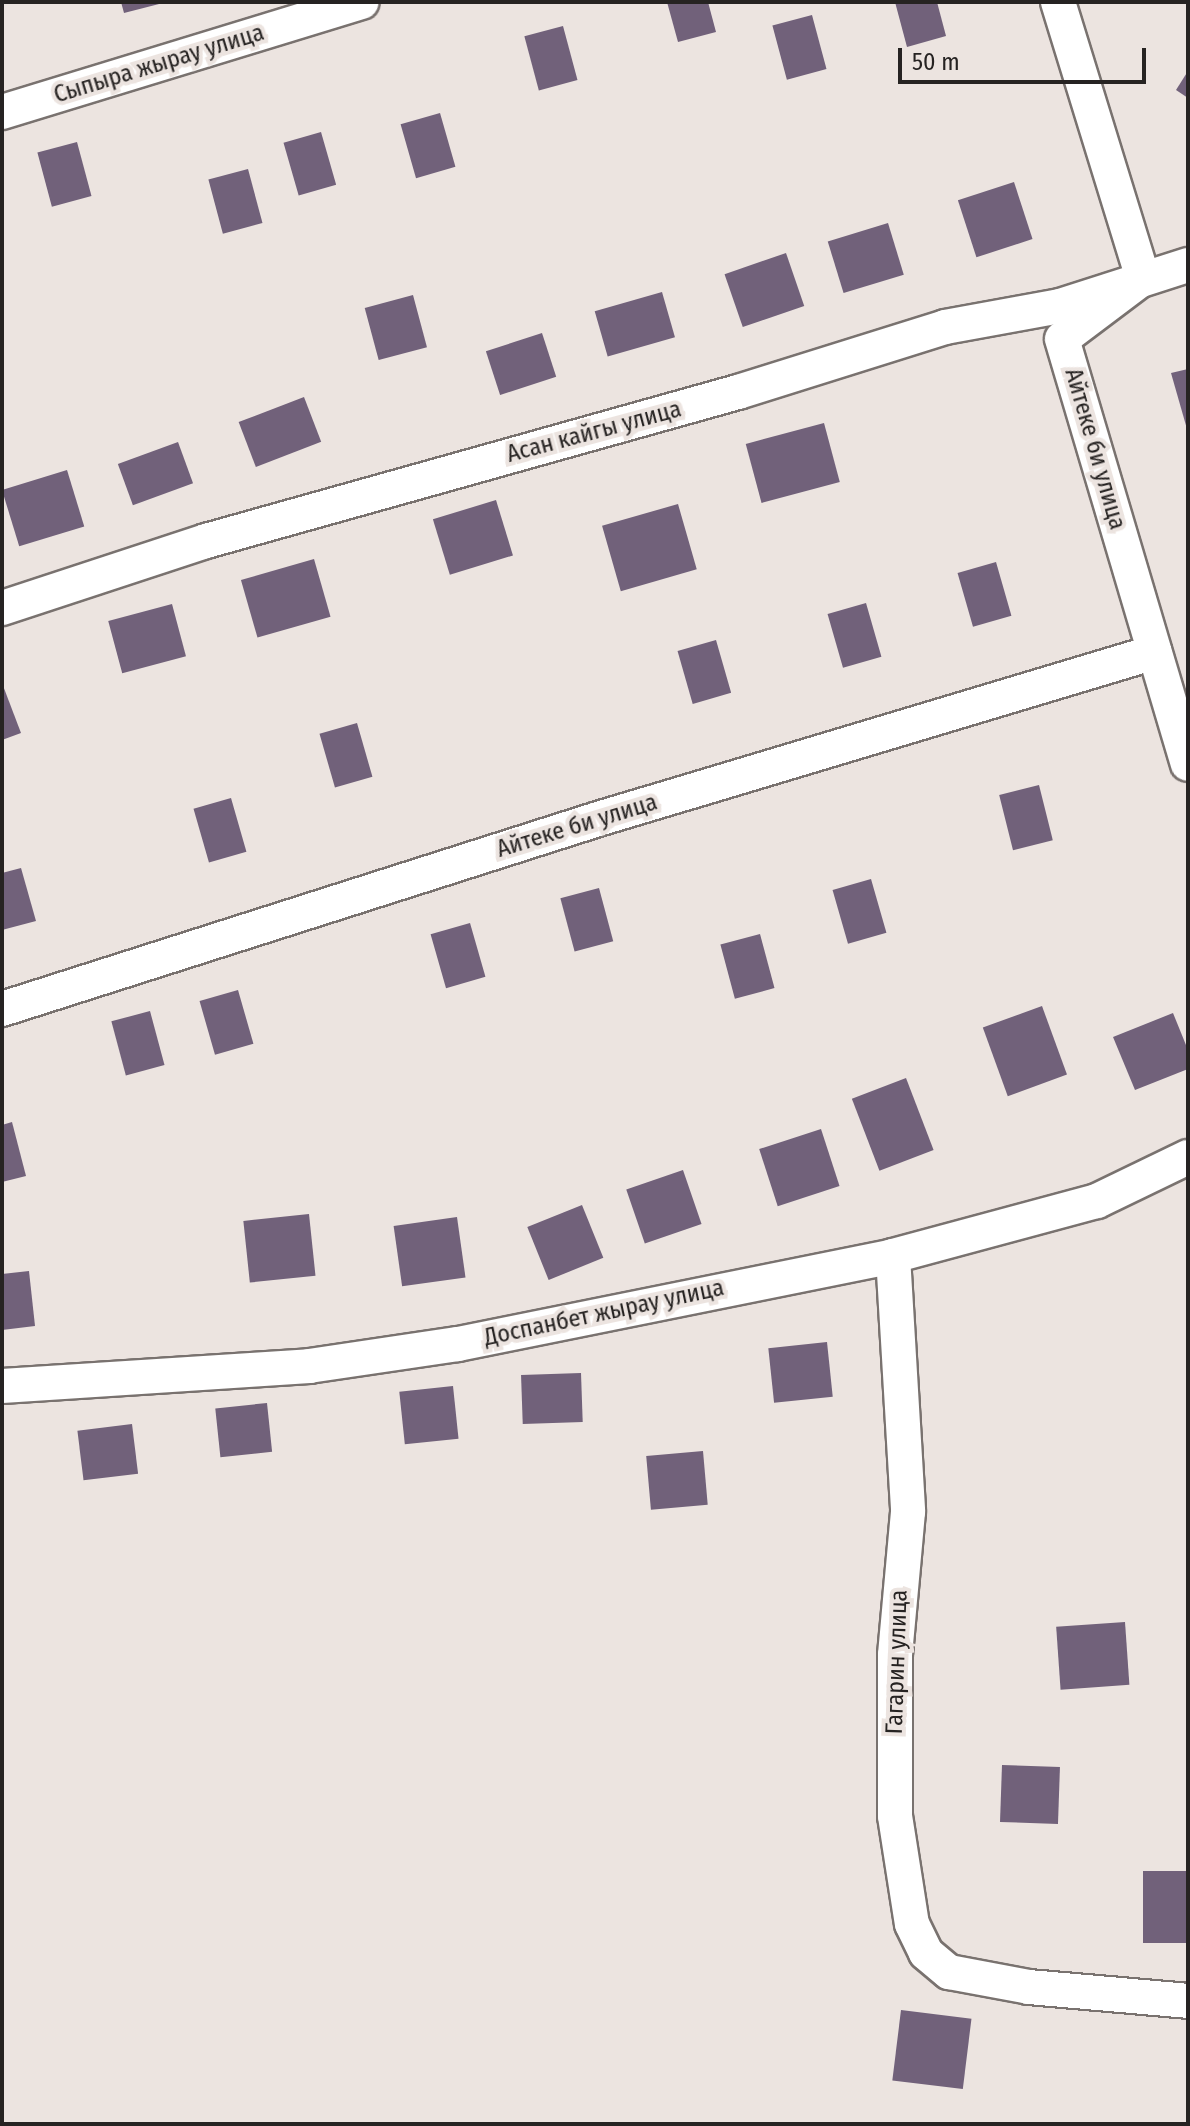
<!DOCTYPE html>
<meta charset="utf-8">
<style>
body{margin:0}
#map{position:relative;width:1190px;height:2126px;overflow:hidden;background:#ece4e0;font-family:"Fira Sans Condensed",sans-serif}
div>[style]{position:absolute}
.building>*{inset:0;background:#71617a;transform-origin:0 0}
.roads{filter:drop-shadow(2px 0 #79726f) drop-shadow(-2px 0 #79726f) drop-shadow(0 2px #79726f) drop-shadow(0 -2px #79726f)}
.minor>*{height:34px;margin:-17px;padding:0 17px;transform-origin:17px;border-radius:17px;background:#fff}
span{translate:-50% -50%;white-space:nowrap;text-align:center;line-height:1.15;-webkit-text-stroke:8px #ece4e0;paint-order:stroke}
.street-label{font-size:24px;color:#262322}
.frame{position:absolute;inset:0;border:4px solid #262322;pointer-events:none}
.scale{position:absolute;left:898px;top:48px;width:248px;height:36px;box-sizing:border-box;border:4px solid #262322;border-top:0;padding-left:10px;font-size:24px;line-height:28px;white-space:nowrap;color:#262322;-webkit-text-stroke:6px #ece4e0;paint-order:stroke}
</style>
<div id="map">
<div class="building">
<div style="clip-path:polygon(121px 2px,163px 2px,163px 3px,124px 13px)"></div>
<div style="clip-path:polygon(667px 2px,708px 2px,716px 32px,678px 42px)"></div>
<div style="clip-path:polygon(895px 2px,937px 2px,946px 36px,907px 47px)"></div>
<div style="left:812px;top:15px;width:56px;height:41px;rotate:75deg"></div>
<div style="left:563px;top:26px;width:56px;height:40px;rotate:75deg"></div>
<div style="clip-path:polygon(1188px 71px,1188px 98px,1176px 90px)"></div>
<div style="left:440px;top:113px;width:56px;height:41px;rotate:74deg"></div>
<div style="left:321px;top:132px;width:55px;height:39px;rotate:74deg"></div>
<div style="left:77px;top:142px;width:56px;height:41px;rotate:75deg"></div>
<div style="left:248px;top:169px;width:56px;height:41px;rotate:75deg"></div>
<div style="left:1014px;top:182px;width:60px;height:59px;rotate:72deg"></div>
<div style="left:888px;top:223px;width:54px;height:63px;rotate:73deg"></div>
<div style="left:786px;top:253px;width:56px;height:65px;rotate:71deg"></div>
<div style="left:662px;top:292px;width:47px;height:70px;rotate:74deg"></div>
<div style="left:413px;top:295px;width:54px;height:50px;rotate:75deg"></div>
<div style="left:542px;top:333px;width:46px;height:59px;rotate:72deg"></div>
<div style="clip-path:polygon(1188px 369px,1188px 429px,1187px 429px,1171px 373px)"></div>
<div style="left:304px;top:397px;width:48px;height:70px;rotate:69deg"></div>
<div style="left:824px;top:423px;width:61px;height:81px;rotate:75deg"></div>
<div style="left:178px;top:442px;width:44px;height:64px;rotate:70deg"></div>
<div style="left:67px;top:470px;width:59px;height:68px;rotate:73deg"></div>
<div style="left:496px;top:500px;width:58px;height:66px;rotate:73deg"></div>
<div style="left:678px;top:504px;width:68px;height:79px;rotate:74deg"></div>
<div style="left:314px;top:559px;width:60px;height:76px;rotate:74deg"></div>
<div style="left:996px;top:562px;width:56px;height:40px;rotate:74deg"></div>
<div style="left:866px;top:603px;width:56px;height:40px;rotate:74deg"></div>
<div style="left:172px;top:604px;width:54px;height:66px;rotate:75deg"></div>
<div style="left:716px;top:640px;width:55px;height:40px;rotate:74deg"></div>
<div style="clip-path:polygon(2px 683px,21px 733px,2px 740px)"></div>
<div style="left:357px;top:723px;width:56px;height:39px;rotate:74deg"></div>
<div style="left:1039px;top:785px;width:57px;height:41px;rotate:76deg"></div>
<div style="left:231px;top:798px;width:56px;height:39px;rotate:74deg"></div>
<div style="clip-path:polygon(21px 868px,36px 921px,2px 930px,2px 873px)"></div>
<div style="left:871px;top:879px;width:56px;height:40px;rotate:74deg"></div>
<div style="left:599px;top:888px;width:55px;height:40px;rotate:75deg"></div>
<div style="left:470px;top:923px;width:56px;height:41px;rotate:74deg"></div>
<div style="left:760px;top:934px;width:56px;height:41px;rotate:75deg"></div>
<div style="left:238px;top:990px;width:56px;height:40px;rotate:74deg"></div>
<div style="left:1042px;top:1006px;width:73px;height:63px;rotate:70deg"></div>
<div style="left:150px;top:1011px;width:56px;height:40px;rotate:75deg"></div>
<div style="clip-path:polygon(1173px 1013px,1188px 1050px,1188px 1069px,1135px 1090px,1113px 1037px)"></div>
<div style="left:906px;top:1078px;width:77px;height:58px;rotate:69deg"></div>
<div style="clip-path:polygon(12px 1122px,26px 1176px,2px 1182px,2px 1125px)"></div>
<div style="left:821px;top:1129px;width:60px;height:65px;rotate:72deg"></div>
<div style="left:683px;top:1170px;width:57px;height:60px;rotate:71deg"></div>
<div style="left:582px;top:1205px;width:57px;height:59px;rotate:68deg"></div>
<div style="left:309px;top:1214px;width:62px;height:66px;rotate:84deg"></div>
<div style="left:457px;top:1217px;width:61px;height:64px;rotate:82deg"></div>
<div style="clip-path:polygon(29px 1271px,35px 1326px,2px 1330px,2px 1274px)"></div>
<div style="left:827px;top:1342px;width:55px;height:59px;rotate:84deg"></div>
<div style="left:581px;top:1373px;width:49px;height:60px;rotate:88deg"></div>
<div style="left:453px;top:1386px;width:53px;height:54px;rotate:84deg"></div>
<div style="left:267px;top:1403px;width:49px;height:52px;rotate:84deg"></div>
<div style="left:132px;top:1424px;width:50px;height:55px;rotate:83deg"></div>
<div style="left:703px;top:1451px;width:54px;height:57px;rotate:85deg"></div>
<div style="left:1125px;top:1622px;width:63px;height:69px;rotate:86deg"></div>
<div style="left:1002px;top:1765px;width:58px;height:57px;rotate:2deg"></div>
<div style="left:1143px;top:1871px;width:45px;height:72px"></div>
<div style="left:901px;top:2010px;width:71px;height:71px;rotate:7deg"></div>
</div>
<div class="roads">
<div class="minor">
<div style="left:1058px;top:2px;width:289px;rotate:72.9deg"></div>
<div style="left:1143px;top:278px;width:101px;rotate:143deg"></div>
<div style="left:1062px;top:339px;width:443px;rotate:73.5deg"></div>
<div style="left:2px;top:112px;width:376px;rotate:-17deg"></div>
<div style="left:2px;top:608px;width:215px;rotate:-18.2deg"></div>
<div style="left:206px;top:541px;width:552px;rotate:-15.65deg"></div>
<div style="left:738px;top:392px;width:217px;rotate:-17.4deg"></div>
<div style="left:945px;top:327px;width:117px;rotate:-10.3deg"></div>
<div style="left:1060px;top:306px;width:134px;rotate:-17.8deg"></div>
<div style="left:2px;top:1009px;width:626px;rotate:-17.68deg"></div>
<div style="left:598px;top:819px;width:581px;rotate:-16.69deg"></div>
<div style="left:893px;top:1256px;width:256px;rotate:86.6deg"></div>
<div style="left:908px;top:1512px;width:144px;rotate:95.2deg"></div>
<div style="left:895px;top:1655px;width:161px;rotate:90deg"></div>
<div style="left:895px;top:1816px;width:109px;rotate:81.1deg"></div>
<div style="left:912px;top:1924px;width:32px;rotate:64deg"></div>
<div style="left:926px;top:1953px;width:30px;rotate:40deg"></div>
<div style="left:949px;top:1972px;width:81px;rotate:10.6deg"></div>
<div style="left:1029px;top:1987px;width:160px;rotate:5deg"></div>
<div style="left:2px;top:1386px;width:308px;rotate:-3.7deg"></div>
<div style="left:309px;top:1366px;width:151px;rotate:-8.4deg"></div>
<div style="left:458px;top:1344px;width:444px;rotate:-11.4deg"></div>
<div style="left:893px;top:1256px;width:211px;rotate:-15.1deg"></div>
<div style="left:1097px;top:1201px;width:101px;rotate:-25.8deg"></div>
</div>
</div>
<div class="street-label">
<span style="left:159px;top:64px;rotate:-17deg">Сыпыра жырау улица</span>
<span style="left:594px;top:432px;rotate:-15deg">Асан кайгы улица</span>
<span style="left:1095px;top:449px;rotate:74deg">Айтеке би улица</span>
<span style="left:577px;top:826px;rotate:-17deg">Айтеке би улица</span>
<span style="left:604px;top:1313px;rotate:-12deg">Доспанбет жырау улица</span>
<span style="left:897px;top:1662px;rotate:-88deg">Гагарин улица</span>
</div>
<div class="frame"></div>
<div class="scale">50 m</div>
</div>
